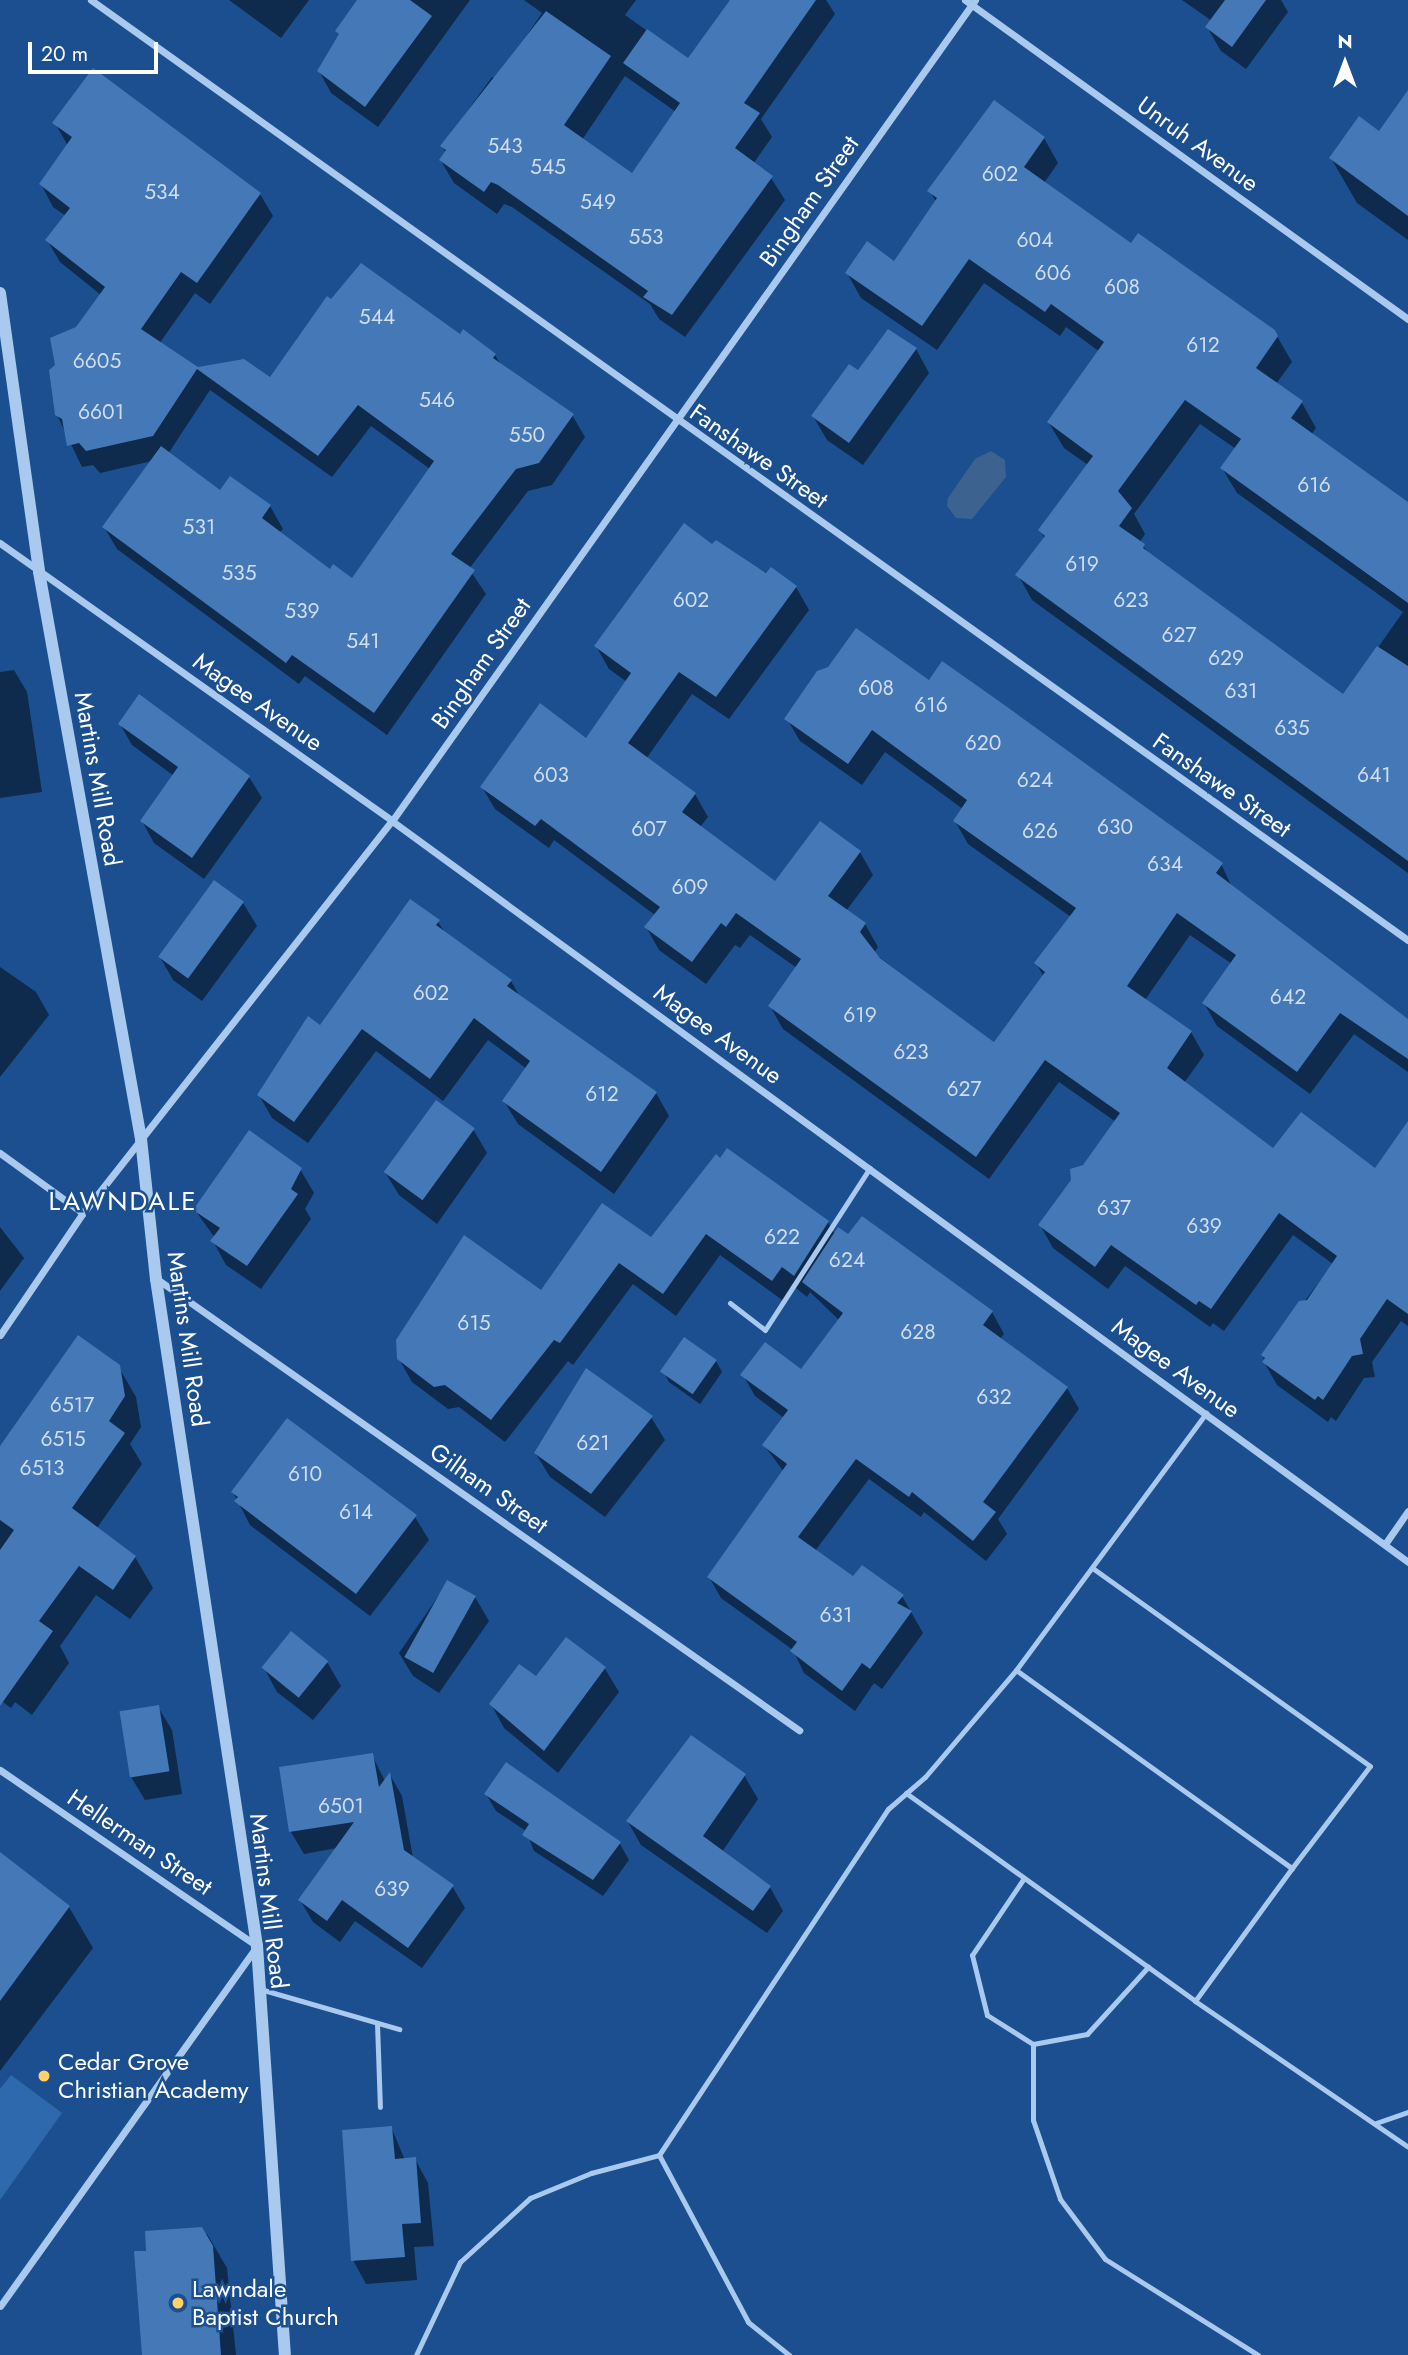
<!DOCTYPE html>
<style>
body{margin:0}
#map{position:relative;width:1408px;height:2355px;overflow:hidden;background:#1b4f8f;font-family:Jost,sans-serif}
div>[style]{position:absolute}
.green>*{inset:0;background:#2e69ad}
.water>*{inset:0;background:#3c6290}
.shadow>*{inset:0;background:#0007}
.building>*{inset:0;background:#4478b7;transform-origin:0 0}
.service>*{height:5px;margin:-2.5px;padding:0 2.5px;transform-origin:2.5px;border-radius:2.5px;background:#a9c9ee}
.minor>*{height:7px;margin:-3.5px;padding:0 3.5px;transform-origin:3.5px;border-radius:3.5px;background:#a9c9ee}
.tertiary>*{height:12px;margin:-6px;padding:0 6px;transform-origin:6px;border-radius:6px;background:#a9c9ee}
.dots>*{width:19px;height:19px;translate:-50% -50%;box-sizing:border-box;border:4px solid #1b4f8f;border-radius:50%}
span{translate:-50% -50%;white-space:nowrap;text-align:center;line-height:1.15;-webkit-text-stroke:5px #1b4f8f;paint-order:stroke}
.number-label{font-size:21px;color:#d0dded}
.number-label span{-webkit-text-stroke-width:0}
.street-label{font-size:24px;color:#fff}
.poi-label{font-size:24px;color:#fff}
.left{translate:0 -50%;text-align:left}
.neighbourhood-label{font-size:26px;color:#fff;letter-spacing:2px}
.north{position:absolute;left:1310px;top:28px;width:70px;height:70px;-webkit-text-stroke:5px #1b4f8f;paint-order:stroke;rotate:0deg;font-size:19px;font-weight:700;line-height:28px;text-align:center;color:#fff}
.north::after{content:'';display:block;margin:auto;width:24px;height:32px;background:#fff;clip-path:polygon(50% 0,100% 100%,50% 72%,0 100%)}
.scale{position:absolute;left:28px;top:42px;width:130px;height:32px;box-sizing:border-box;border:4px solid #fff;border-top:0;padding-left:9px;font-size:21px;line-height:24px;white-space:nowrap;color:#fff;-webkit-text-stroke:5px #1b4f8f;paint-order:stroke}
</style>
<div id="map">
<div class="green">
<div style="clip-path:polygon(11px 2075px,62px 2113px,0 2200px,0 2089px)"></div>
</div>
<div class="water">
<div style="clip-path:polygon(991px 451px,1005px 460px,1006px 477px,972px 519px,956px 518px,947px 506px,948px 498px,975px 459px)"></div>
</div>
<div class="shadow">
<div style="clip-path:polygon(229px 0,309px 0,281px 38px)"></div>
<div style="clip-path:polygon(367px 0,470px 0,378px 127px,331px 93px,319px 71px,340px 36px,337px 31px)"></div>
<div style="clip-path:polygon(evenodd,524px 0,636px 0,625px 15px,689px 61px,734px 0,826px 0,835px 14px,761px 119px,772px 137px,753px 164px,771px 178px,785px 200px,685px 337px,659px 319px,650px 304px,512px 207px,504px 204px,497px 214px,454px 183px,441px 161px,446px 153px,442px 146px,492px 77px,497px 80px,542px 13px,524px 0,625px 76px,676px 112px,633px 176px,582px 140px,625px 76px)"></div>
<div style="clip-path:polygon(1182px 0,1281px 0,1288px 12px,1246px 69px,1221px 51px,1207px 27px,1212px 21px)"></div>
<div style="clip-path:polygon(1408px 94px,1408px 240px,1357px 203px,1331px 158px,1379px 133px)"></div>
<div style="clip-path:polygon(evenodd,994px 102px,1044px 138px,1058px 163px,1044px 183px,1132px 245px,1274px 331px,1292px 362px,1276px 384px,1302px 403px,1316px 428px,1311px 435px,1408px 504px,1408px 873px,1032px 600px,1018px 575px,1045px 539px,1040px 530px,1088px 465px,1064px 448px,1049px 423px,1100px 352px,1066px 327px,1060px 336px,984px 283px,937px 350px,861px 298px,847px 273px,895px 263px,936px 202px,930px 191px,994px 102px,1200px 424px,1236px 449px,1222px 468px,1237px 493px,1403px 612px,1343px 697px,1151px 556px,1140px 542px,1145px 534px,1134px 514px,1200px 424px)"></div>
<div style="clip-path:polygon(evenodd,55px 123px,260px 194px,273px 216px,210px 304px,195px 293px,159px 344px,198px 369px,270px 379px,460px 336px,495px 355px,501px 365px,572px 415px,585px 437px,552px 485px,528px 491px,469px 569px,486px 594px,387px 735px,305px 676px,299px 684px,117px 549px,104px 527px,152px 461px,100px 473px,93px 465px,82px 467px,57px 415px,57px 366px,101px 295px,60px 262px,47px 240px,66px 216px,53px 207px,41px 184px,68px 146px,55px 123px,210px 390px,332px 477px,371px 426px,430px 469px,353px 581px,330px 572px,279px 533px,283px 529px,270px 506px,220px 492px,168px 454px,210px 390px)"></div>
<div style="clip-path:polygon(916px 349px,929px 373px,863px 465px,827px 440px,813px 416px,858px 373px)"></div>
<div style="clip-path:polygon(713px 546px,796px 587px,809px 610px,729px 719px,692px 694px,646px 759px,695px 794px,708px 817px,700px 827px,775px 883px,860px 852px,873px 875px,846px 911px,865px 924px,878px 947px,874px 953px,994px 1044px,1044px 977px,1036px 963px,1071px 917px,968px 844px,955px 821px,963px 809px,885px 752px,862px 785px,800px 741px,787px 719px,929px 682px,1221px 864px,1233px 889px,1408px 1021px,1408px 1072px,1354px 1034px,1310px 1094px,1217px 1026px,1204px 1003px,1232px 964px,1190px 935px,1145px 1000px,1191px 1032px,1204px 1055px,1184px 1083px,1273px 1150px,1376px 1171px,1408px 1124px,1408px 1326px,1401px 1321px,1372px 1362px,1375px 1377px,1364px 1378px,1336px 1421px,1331px 1417px,1328px 1422px,1277px 1385px,1264px 1362px,1263px 1355px,1333px 1264px,1293px 1235px,1224px 1331px,1213px 1323px,1210px 1327px,1125px 1266px,1108px 1289px,1053px 1248px,1040px 1225px,1116px 1122px,1059px 1082px,989px 1179px,783px 1029px,770px 1006px,797px 968px,750px 935px,740px 948px,735px 945px,706px 984px,659px 950px,646px 927px,655px 915px,554px 840px,549px 848px,495px 809px,482px 787px,587px 740px,627px 682px,609px 669px,596px 646px)"></div>
<div style="clip-path:polygon(14px 670px,27px 692px,42px 792px,0 798px,0 672px)"></div>
<div style="clip-path:polygon(120px 724px,249px 777px,262px 798px,204px 879px,154px 843px,142px 821px,174px 776px,132px 745px)"></div>
<div style="clip-path:polygon(243px 903px,257px 926px,202px 1001px,173px 980px,160px 957px)"></div>
<div style="clip-path:polygon(438px 922px,446px 934px,511px 981px,520px 997px,656px 1093px,669px 1116px,614px 1194px,518px 1124px,504px 1101px,527px 1069px,488px 1040px,443px 1101px,376px 1051px,308px 1143px,272px 1118px,259px 1095px,320px 1027px)"></div>
<div style="clip-path:polygon(0 967px,36px 992px,49px 1015px,0 1077px)"></div>
<div style="clip-path:polygon(473px 1129px,487px 1153px,437px 1224px,399px 1195px,385px 1172px)"></div>
<div style="clip-path:polygon(716px 1157px,828px 1222px,835px 1235px,992px 1312px,1004px 1334px,1000px 1339px,1067px 1388px,1079px 1409px,998px 1519px,1007px 1534px,986px 1561px,924px 1512px,921px 1517px,869px 1479px,815px 1551px,853px 1579px,902px 1596px,923px 1633px,882px 1689px,874px 1683px,855px 1711px,804px 1673px,793px 1650px,721px 1598px,709px 1577px,784px 1472px,764px 1445px,784px 1418px,755px 1396px,743px 1375px,801px 1371px,840px 1321px,810px 1292px,807px 1297px,796px 1288px,785px 1302px,720px 1255px,676px 1316px,633px 1284px,573px 1365px,568px 1361px,505px 1442px,459px 1407px,448px 1409px,412px 1382px,399px 1359px,651px 1239px)"></div>
<div style="clip-path:polygon(300px 1169px,314px 1193px,305px 1209px,311px 1219px,261px 1289px,226px 1265px,213px 1241px,215px 1238px,195px 1210px)"></div>
<div style="clip-path:polygon(0 1227px,24px 1258px,0 1291px)"></div>
<div style="clip-path:polygon(716px 1361px,722px 1372px,700px 1404px,669px 1382px,663px 1371px)"></div>
<div style="clip-path:polygon(118px 1366px,136px 1397px,141px 1427px,130px 1444px,142px 1464px,97px 1528px,135px 1557px,153px 1588px,130px 1619px,96px 1595px,60px 1646px,69px 1663px,32px 1715px,15px 1702px,11px 1708px,0 1700px,0 1449px)"></div>
<div style="clip-path:polygon(651px 1417px,665px 1440px,605px 1517px,550px 1477px,536px 1454px)"></div>
<div style="clip-path:polygon(233px 1492px,415px 1517px,429px 1540px,370px 1616px,250px 1525px)"></div>
<div style="clip-path:polygon(448px 1582px,475px 1597px,489px 1621px,439px 1693px,413px 1676px,399px 1653px)"></div>
<div style="clip-path:polygon(566px 1639px,605px 1669px,619px 1692px,558px 1773px,504px 1728px,491px 1704px,537px 1678px)"></div>
<div style="clip-path:polygon(327px 1662px,341px 1686px,313px 1720px,277px 1692px,264px 1668px)"></div>
<div style="clip-path:polygon(158px 1707px,172px 1730px,182px 1794px,145px 1800px,131px 1777px,121px 1712px)"></div>
<div style="clip-path:polygon(372px 1755px,385px 1781px,390px 1775px,402px 1796px,413px 1858px,452px 1886px,465px 1908px,422px 1968px,355px 1921px,340px 1942px,313px 1922px,300px 1900px,337px 1848px,304px 1854px,291px 1832px,281px 1769px)"></div>
<div style="clip-path:polygon(744px 1775px,758px 1799px,722px 1852px,770px 1887px,783px 1911px,767px 1933px,641px 1845px,628px 1822px)"></div>
<div style="clip-path:polygon(486px 1794px,620px 1844px,629px 1860px,603px 1896px,534px 1851px,526px 1831px,496px 1811px)"></div>
<div style="clip-path:polygon(0 1857px,69px 1907px,93px 1948px,0 2071px)"></div>
<div style="clip-path:polygon(391px 2127px,405px 2160px,415px 2159px,428px 2183px,434px 2246px,414px 2247px,417px 2280px,366px 2284px,353px 2260px)"></div>
<div style="clip-path:polygon(207px 2234px,227px 2268px,236px 2355px,144px 2355px,148px 2252px)"></div>
</div>
<div class="building">
<div style="clip-path:polygon(357px 0,410px 0,432px 16px,365px 107px,317px 71px,339px 34px,335px 31px)"></div>
<div style="clip-path:polygon(730px 0,816px 0,744px 103px,760px 113px,735px 148px,773px 176px,672px 315px,643px 297px,648px 291px,498px 185px,491px 182px,484px 192px,439px 160px,446px 150px,440px 146px,546px 11px,611px 56px,564px 125px,632px 173px,680px 103px,623px 63px,647px 29px,688px 58px)"></div>
<div style="clip-path:polygon(1225px 0,1266px 0,1232px 47px,1205px 27px)"></div>
<div style="clip-path:polygon(93px 68px,261px 193px,197px 283px,181px 272px,141px 329px,198px 367px,244px 359px,270px 377px,327px 296px,331px 299px,361px 263px,460px 334px,463px 329px,496px 354px,493px 358px,574px 414px,539px 463px,516px 469px,451px 554px,475px 570px,374px 713px,292px 655px,286px 663px,102px 527px,161px 446px,220px 490px,230px 476px,271px 505px,262px 518px,330px 569px,333px 564px,352px 578px,434px 461px,358px 405px,318px 456px,197px 369px,153px 436px,86px 451px,79px 443px,67px 446px,62px 419px,55px 415px,49px 370px,55px 365px,50px 338px,76px 327px,105px 287px,45px 240px,70px 208px,39px 184px,72px 137px,52px 123px)"></div>
<div style="clip-path:polygon(1408px 90px,1408px 216px,1329px 158px,1359px 116px,1379px 131px)"></div>
<div style="clip-path:polygon(994px 100px,1045px 137px,1024px 167px,1131px 243px,1138px 233px,1275px 330px,1278px 336px,1256px 368px,1303px 401px,1291px 418px,1408px 502px,1408px 603px,1220px 468px,1241px 439px,1185px 400px,1118px 491px,1132px 508px,1119px 526px,1145px 544px,1143px 548px,1343px 694px,1377px 646px,1408px 666px,1408px 861px,1015px 575px,1045px 536px,1038px 530px,1093px 456px,1047px 422px,1104px 342px,1051px 304px,1045px 312px,969px 259px,922px 326px,845px 273px,867px 241px,894px 261px,937px 198px,927px 191px)"></div>
<div style="clip-path:polygon(888px 329px,917px 348px,849px 443px,811px 416px,849px 364px,858px 370px)"></div>
<div style="clip-path:polygon(684px 523px,712px 544px,716px 540px,766px 573px,771px 567px,797px 586px,716px 697px,679px 672px,628px 743px,696px 793px,682px 812px,775px 881px,820px 821px,861px 851px,828px 896px,866px 923px,860px 932px,880px 958px,991px 1040px,994px 1042px,1045px 972px,1034px 963px,1076px 908px,953px 821px,967px 800px,872px 730px,848px 764px,784px 719px,817px 671px,828px 667px,856px 628px,929px 680px,942px 661px,1003px 704px,1223px 863px,1216px 873px,1408px 1019px,1408px 1059px,1340px 1013px,1297px 1072px,1202px 1003px,1236px 955px,1177px 913px,1127px 986px,1192px 1031px,1167px 1068px,1273px 1148px,1301px 1112px,1375px 1168px,1408px 1121px,1408px 1314px,1387px 1299px,1360px 1339px,1363px 1354px,1352px 1356px,1323px 1400px,1318px 1396px,1315px 1400px,1262px 1362px,1265px 1358px,1261px 1355px,1299px 1301px,1307px 1300px,1337px 1256px,1279px 1213px,1211px 1309px,1199px 1301px,1196px 1305px,1111px 1245px,1095px 1267px,1038px 1225px,1071px 1180px,1070px 1169px,1083px 1165px,1120px 1113px,1045px 1060px,976px 1157px,768px 1006px,801px 959px,736px 913px,726px 927px,721px 923px,692px 962px,644px 927px,660px 907px,541px 819px,535px 826px,480px 787px,540px 703px,586px 738px,631px 673px,594px 646px)"></div>
<div style="clip-path:polygon(139px 694px,250px 776px,192px 858px,140px 821px,178px 767px,118px 724px)"></div>
<div style="left:214px;top:880px;width:37px;height:95px;rotate:36deg"></div>
<div style="clip-path:polygon(410px 899px,440px 920px,436px 925px,512px 980px,507px 986px,657px 1092px,601px 1172px,502px 1101px,530px 1061px,474px 1018px,430px 1079px,362px 1029px,294px 1122px,257px 1095px,308px 1016px,320px 1025px)"></div>
<div style="left:436px;top:1100px;width:48px;height:89px;rotate:36deg"></div>
<div style="clip-path:polygon(249px 1130px,302px 1168px,291px 1189px,298px 1194px,247px 1266px,210px 1241px,220px 1228px,193px 1210px)"></div>
<div style="clip-path:polygon(727px 1148px,829px 1221px,794px 1276px,782px 1267px,772px 1281px,706px 1234px,663px 1294px,619px 1263px,560px 1343px,554px 1340px,491px 1420px,445px 1385px,434px 1387px,397px 1359px,396px 1340px,464px 1235px,541px 1290px,602px 1203px,651px 1237px,716px 1154px,720px 1158px)"></div>
<div style="clip-path:polygon(862px 1216px,993px 1311px,983px 1325px,1068px 1387px,983px 1502px,996px 1512px,973px 1541px,912px 1492px,909px 1497px,856px 1459px,798px 1537px,853px 1576px,862px 1565px,904px 1595px,897px 1603px,912px 1611px,870px 1669px,862px 1663px,842px 1691px,790px 1651px,797px 1642px,707px 1577px,787px 1464px,762px 1445px,788px 1410px,740px 1375px,765px 1342px,801px 1369px,843px 1313px,802px 1282px,838px 1227px,848px 1234px)"></div>
<div style="clip-path:polygon(78px 1335px,120px 1365px,125px 1396px,109px 1421px,125px 1433px,72px 1508px,136px 1556px,113px 1590px,79px 1566px,39px 1621px,53px 1631px,0 1706px,0 1550px,14px 1530px,0 1520px,0 1446px)"></div>
<div style="left:684px;top:1337px;width:40px;height:42px;rotate:35deg"></div>
<div style="clip-path:polygon(586px 1368px,653px 1416px,591px 1494px,534px 1453px)"></div>
<div style="clip-path:polygon(287px 1418px,417px 1515px,356px 1594px,234px 1501px,238px 1497px,231px 1492px)"></div>
<div style="left:447px;top:1580px;width:33px;height:88px;rotate:29deg"></div>
<div style="left:291px;top:1631px;width:48px;height:47px;rotate:39deg"></div>
<div style="clip-path:polygon(566px 1637px,606px 1667px,544px 1751px,489px 1704px,519px 1664px,536px 1676px)"></div>
<div style="left:159px;top:1705px;width:67px;height:40px;rotate:81deg"></div>
<div style="clip-path:polygon(691px 1735px,746px 1774px,703px 1836px,771px 1886px,753px 1911px,626px 1821px)"></div>
<div style="clip-path:polygon(373px 1753px,379px 1787px,390px 1772px,404px 1850px,454px 1885px,408px 1948px,342px 1900px,327px 1921px,298px 1900px,354px 1822px,289px 1832px,279px 1767px)"></div>
<div style="clip-path:polygon(506px 1762px,621px 1842px,593px 1880px,522px 1835px,529px 1824px,484px 1794px)"></div>
<div style="clip-path:polygon(0 1852px,70px 1906px,0 2001px)"></div>
<div style="clip-path:polygon(392px 2126px,395px 2159px,416px 2157px,421px 2223px,402px 2224px,405px 2257px,351px 2261px,342px 2130px)"></div>
<div style="clip-path:polygon(202px 2227px,213px 2246px,221px 2355px,142px 2355px,134px 2251px,146px 2251px,145px 2231px)"></div>
</div>
<div class="service">
<div style="left:730px;top:1303px;width:44px;rotate:37.6deg"></div>
<div style="left:765px;top:1330px;width:193px;rotate:-57.1deg"></div>
<div style="left:1016px;top:1670px;width:340px;rotate:35.7deg"></div>
<div style="left:1292px;top:1868px;width:128px;rotate:-52.6deg"></div>
<div style="left:1370px;top:1766px;width:341px;rotate:-144.5deg"></div>
<div style="left:906px;top:1793px;width:356px;rotate:35.7deg"></div>
<div style="left:1195px;top:2001px;width:165px;rotate:-53.9deg"></div>
<div style="left:1024px;top:1878px;width:93px;rotate:124deg"></div>
<div style="left:972px;top:1955px;width:62px;rotate:76deg"></div>
<div style="left:987px;top:2015px;width:54px;rotate:32.2deg"></div>
<div style="left:1033px;top:2044px;width:55px;rotate:-10.5deg"></div>
<div style="left:1087px;top:2034px;width:91px;rotate:-47.7deg"></div>
<div style="left:260px;top:1989px;width:145px;rotate:16.1deg"></div>
<div style="left:1195px;top:2001px;width:258px;rotate:34.4deg"></div>
<div style="left:377px;top:2023px;width:84px;rotate:88deg"></div>
<div style="left:1033px;top:2044px;width:76px;rotate:90deg"></div>
<div style="left:1033px;top:2120px;width:83px;rotate:71.1deg"></div>
<div style="left:1060px;top:2199px;width:75px;rotate:53.1deg"></div>
<div style="left:1105px;top:2259px;width:181px;rotate:32.1deg"></div>
<div style="left:1376px;top:2123px;width:34px;rotate:-19deg"></div>
<div style="left:659px;top:2155px;width:415px;rotate:-56.5deg"></div>
<div style="left:888px;top:1809px;width:49px;rotate:-40.9deg"></div>
<div style="left:925px;top:1777px;width:140px;rotate:-49.6deg"></div>
<div style="left:1016px;top:1670px;width:320px;rotate:-53.5deg"></div>
<div style="left:416px;top:2355px;width:103px;rotate:-64.7deg"></div>
<div style="left:460px;top:2262px;width:95px;rotate:-42.4deg"></div>
<div style="left:530px;top:2198px;width:66px;rotate:-22.3deg"></div>
<div style="left:591px;top:2173px;width:70px;rotate:-14.8deg"></div>
<div style="left:659px;top:2155px;width:189px;rotate:61.9deg"></div>
<div style="left:748px;top:2322px;width:53px;rotate:38.8deg"></div>
</div>
<div class="minor">
<div style="left:91px;top:0;width:1618px;rotate:35.52deg"></div>
<div style="left:965px;top:0;width:546px;rotate:35.76deg"></div>
<div style="left:0;top:543px;width:481px;rotate:35.3deg"></div>
<div style="left:392px;top:821px;width:1258px;rotate:36.1deg"></div>
<div style="left:0;top:1153px;width:102px;rotate:35.9deg"></div>
<div style="left:157px;top:1279px;width:785px;rotate:35.09deg"></div>
<div style="left:0;top:1335px;width:148px;rotate:-55.8deg"></div>
<div style="left:83px;top:1213px;width:499px;rotate:-51.8deg"></div>
<div style="left:392px;top:821px;width:1007px;rotate:-54.62deg"></div>
<div style="left:1385px;top:1544px;width:40px;rotate:-55.1deg"></div>
<div style="left:0;top:1770px;width:311px;rotate:34.4deg"></div>
<div style="left:257px;top:1946px;width:442px;rotate:125.5deg"></div>
</div>
<div class="tertiary">
<div style="left:0;top:293px;width:282px;rotate:82deg"></div>
<div style="left:39px;top:572px;width:576px;rotate:79.8deg"></div>
<div style="left:141px;top:1139px;width:141px;rotate:83.9deg"></div>
<div style="left:156px;top:1279px;width:675px;rotate:81.39deg"></div>
<div style="left:257px;top:1946px;width:410px;rotate:86.1deg"></div>
</div>
<div class="dots">
<div style="left:44px;top:2076px;background:#ffd166"></div>
<div style="left:178px;top:2303px;background:#ffd166"></div>
</div>
<div class="number-label">
<span style="left:505px;top:146px">543</span>
<span style="left:548px;top:167px">545</span>
<span style="left:1000px;top:174px">602</span>
<span style="left:162px;top:192px">534</span>
<span style="left:598px;top:202px">549</span>
<span style="left:646px;top:237px">553</span>
<span style="left:1035px;top:240px">604</span>
<span style="left:1053px;top:273px">606</span>
<span style="left:1122px;top:287px">608</span>
<span style="left:377px;top:317px">544</span>
<span style="left:1203px;top:345px">612</span>
<span style="left:97px;top:361px">6605</span>
<span style="left:437px;top:400px">546</span>
<span style="left:101px;top:412px">6601</span>
<span style="left:527px;top:435px">550</span>
<span style="left:1314px;top:485px">616</span>
<span style="left:199px;top:527px">531</span>
<span style="left:1082px;top:564px">619</span>
<span style="left:239px;top:573px">535</span>
<span style="left:691px;top:600px">602</span>
<span style="left:1131px;top:600px">623</span>
<span style="left:302px;top:611px">539</span>
<span style="left:1179px;top:635px">627</span>
<span style="left:363px;top:641px">541</span>
<span style="left:1226px;top:658px">629</span>
<span style="left:876px;top:688px">608</span>
<span style="left:1241px;top:691px">631</span>
<span style="left:931px;top:705px">616</span>
<span style="left:1292px;top:728px">635</span>
<span style="left:983px;top:743px">620</span>
<span style="left:551px;top:775px">603</span>
<span style="left:1374px;top:775px">641</span>
<span style="left:1035px;top:780px">624</span>
<span style="left:1115px;top:827px">630</span>
<span style="left:649px;top:829px">607</span>
<span style="left:1040px;top:831px">626</span>
<span style="left:1165px;top:864px">634</span>
<span style="left:690px;top:887px">609</span>
<span style="left:431px;top:993px">602</span>
<span style="left:1288px;top:997px">642</span>
<span style="left:860px;top:1015px">619</span>
<span style="left:911px;top:1052px">623</span>
<span style="left:964px;top:1089px">627</span>
<span style="left:602px;top:1094px">612</span>
<span style="left:1114px;top:1208px">637</span>
<span style="left:1204px;top:1226px">639</span>
<span style="left:782px;top:1237px">622</span>
<span style="left:847px;top:1260px">624</span>
<span style="left:474px;top:1323px">615</span>
<span style="left:918px;top:1332px">628</span>
<span style="left:994px;top:1397px">632</span>
<span style="left:72px;top:1405px">6517</span>
<span style="left:63px;top:1439px">6515</span>
<span style="left:593px;top:1443px">621</span>
<span style="left:42px;top:1468px">6513</span>
<span style="left:305px;top:1474px">610</span>
<span style="left:356px;top:1512px">614</span>
<span style="left:836px;top:1615px">631</span>
<span style="left:341px;top:1806px">6501</span>
<span style="left:392px;top:1889px">639</span>
</div>
<div class="street-label">
<span style="left:1198px;top:144px;rotate:36deg">Unruh Avenue</span>
<span style="left:809px;top:201px;rotate:-55deg">Bingham Street</span>
<span style="left:759px;top:456px;rotate:35deg">Fanshawe Street</span>
<span style="left:481px;top:663px;rotate:-55deg">Bingham Street</span>
<span style="left:258px;top:702px;rotate:35deg">Magee Avenue</span>
<span style="left:98px;top:779px;rotate:80deg">Martins Mill Road</span>
<span style="left:1222px;top:785px;rotate:35deg">Fanshawe Street</span>
<span style="left:718px;top:1034px;rotate:36deg">Magee Avenue</span>
<span style="left:188px;top:1339px;rotate:82deg">Martins Mill Road</span>
<span style="left:1176px;top:1368px;rotate:36deg">Magee Avenue</span>
<span style="left:489px;top:1488px;rotate:35deg">Gilham Street</span>
<span style="left:140px;top:1842px;rotate:34deg">Hellerman Street</span>
<span style="left:269px;top:1901px;rotate:83deg">Martins Mill Road</span>
</div>
<div class="poi-label">
<span class="left" style="left:58px;top:2076px">Cedar Grove<br>Christian Academy</span>
<span class="left" style="left:192px;top:2303px">Lawndale<br>Baptist Church</span>
</div>
<div class="neighbourhood-label">
<span style="left:123px;top:1202px">LAWNDALE</span>
</div>
<div class="north">N</div>
<div class="scale">20 m</div>
</div>
